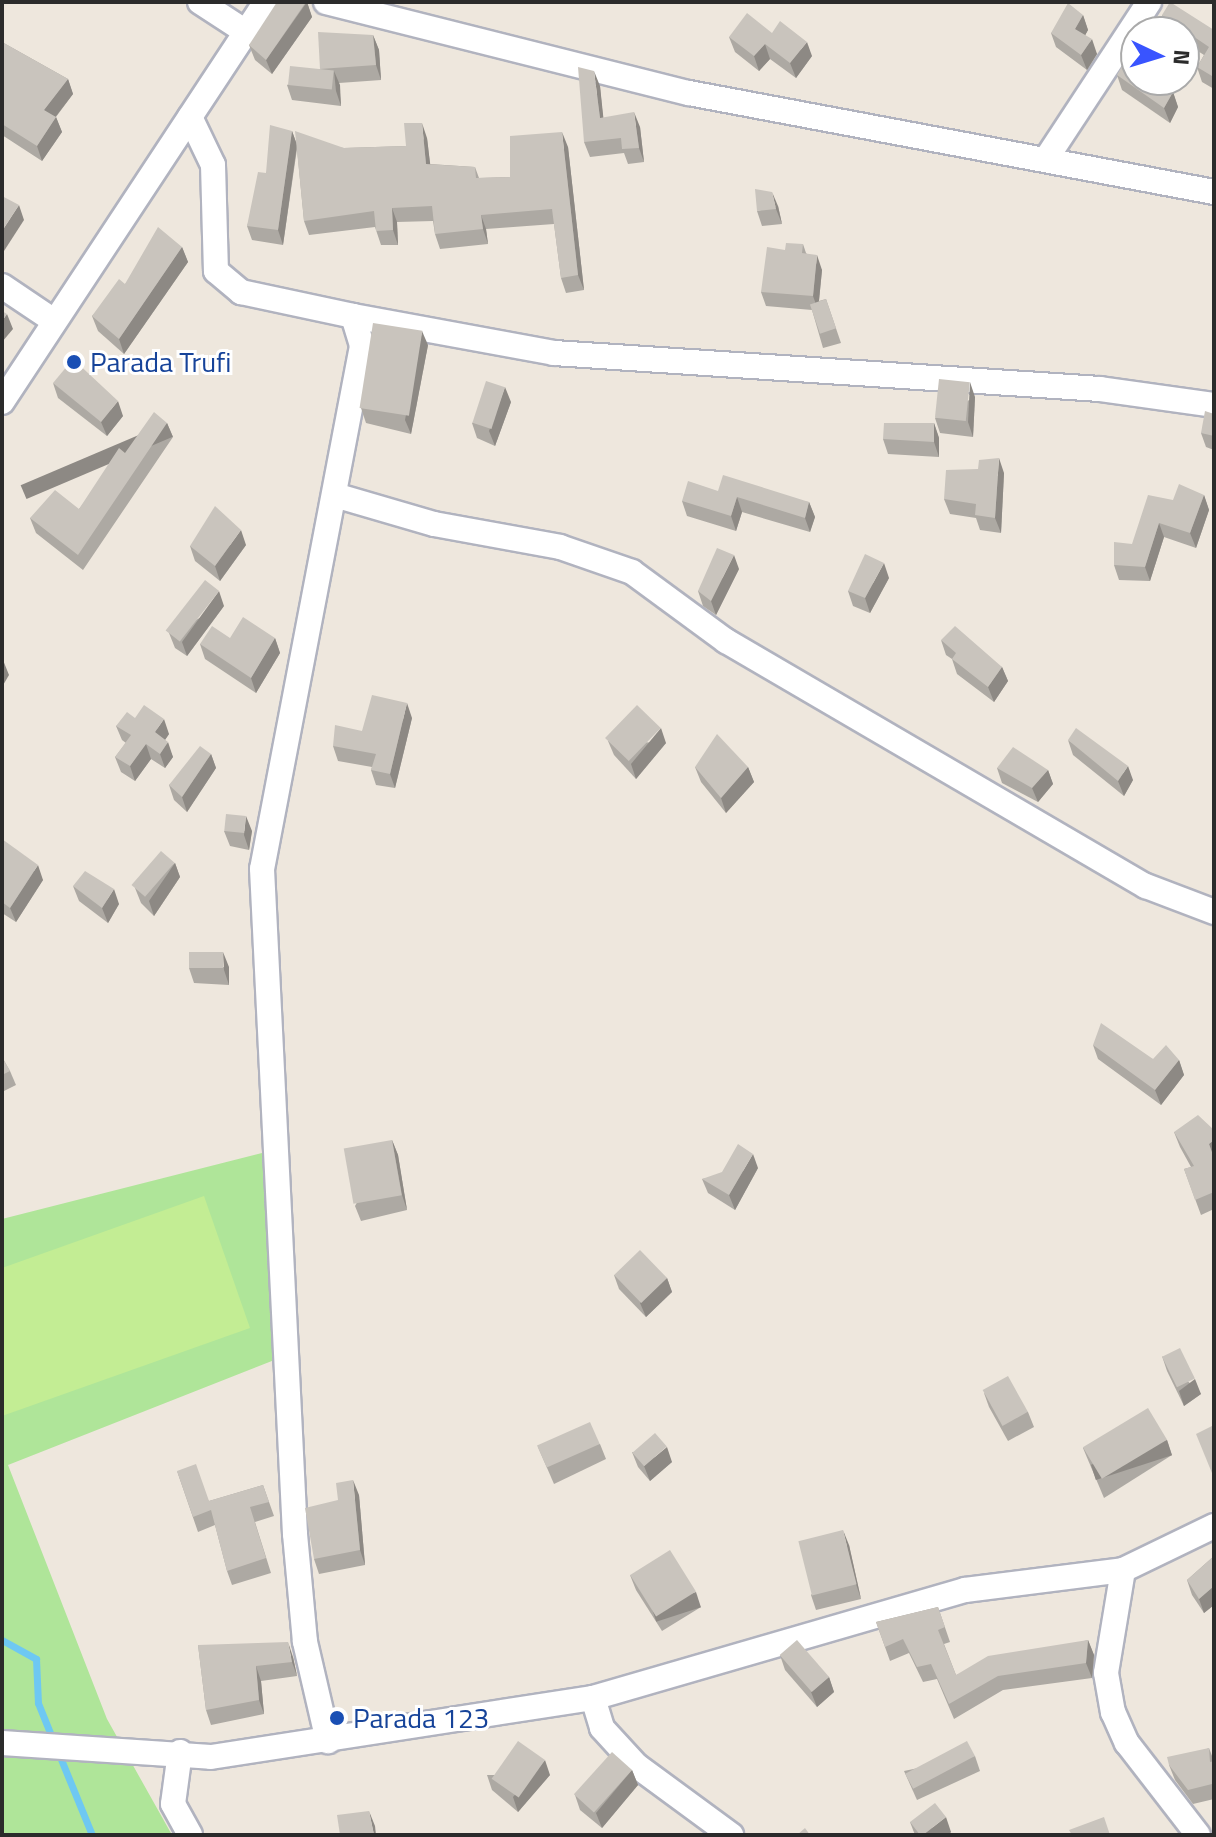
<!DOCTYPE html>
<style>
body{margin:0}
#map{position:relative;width:1216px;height:1837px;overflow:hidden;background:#eee7dd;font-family:"Titillium Web",sans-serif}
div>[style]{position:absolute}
.green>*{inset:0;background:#afe599}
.pitch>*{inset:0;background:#c3ed94}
.stream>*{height:7px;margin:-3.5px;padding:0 3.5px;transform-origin:3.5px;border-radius:3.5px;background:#6ec8f2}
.roads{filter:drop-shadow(2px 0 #b1b3bf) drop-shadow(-2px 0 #b1b3bf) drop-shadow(0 2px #b1b3bf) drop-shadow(0 -2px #b1b3bf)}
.street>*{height:24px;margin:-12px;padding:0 12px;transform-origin:12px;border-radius:12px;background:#fff}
.wall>*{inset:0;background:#ada9a3}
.shaded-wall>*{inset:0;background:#8d8984;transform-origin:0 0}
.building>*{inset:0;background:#c9c4bd;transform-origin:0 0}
.dots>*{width:22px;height:22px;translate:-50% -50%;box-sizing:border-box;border:4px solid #fff;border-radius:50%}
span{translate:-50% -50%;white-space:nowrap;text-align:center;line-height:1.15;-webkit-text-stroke:6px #fff;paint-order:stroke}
.transit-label{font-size:28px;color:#164399}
.left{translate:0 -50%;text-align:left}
.frame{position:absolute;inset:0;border:4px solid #2b2b2b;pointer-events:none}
.north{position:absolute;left:1120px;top:16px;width:80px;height:80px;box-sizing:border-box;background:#fff;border:2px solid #aaa;border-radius:50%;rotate:94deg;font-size:22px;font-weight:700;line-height:32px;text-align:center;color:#2b2b2b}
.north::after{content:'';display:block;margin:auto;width:28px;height:36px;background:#3954ff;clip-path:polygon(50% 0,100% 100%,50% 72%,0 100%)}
</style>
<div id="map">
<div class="green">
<div style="clip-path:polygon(262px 1153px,277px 1359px,8px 1465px,107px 1719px,172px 1835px,2px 1835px,2px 1219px)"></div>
</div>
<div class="pitch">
<div style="clip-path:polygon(204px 1196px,250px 1328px,2px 1416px,2px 1268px)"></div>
</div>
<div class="stream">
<div style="left:2px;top:1640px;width:39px;rotate:29deg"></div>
<div style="left:36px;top:1659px;width:44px;rotate:87.4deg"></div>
<div style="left:38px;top:1703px;width:40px;rotate:68deg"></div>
<div style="left:58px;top:1752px;width:90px;rotate:67.7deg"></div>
</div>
<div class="roads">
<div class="street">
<div style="left:200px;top:2px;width:55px;rotate:33.1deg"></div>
<div style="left:326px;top:2px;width:374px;rotate:14.1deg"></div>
<div style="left:689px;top:93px;width:534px;rotate:10.68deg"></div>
<div style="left:190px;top:117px;width:53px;rotate:64.4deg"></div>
<div style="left:213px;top:165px;width:106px;rotate:88.4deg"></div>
<div style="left:216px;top:271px;width:33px;rotate:40deg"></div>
<div style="left:241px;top:292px;width:115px;rotate:12.1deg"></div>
<div style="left:353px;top:316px;width:31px;rotate:73deg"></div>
<div style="left:362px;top:346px;width:532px;rotate:100.82deg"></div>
<div style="left:262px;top:869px;width:666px;rotate:87.16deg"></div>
<div style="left:295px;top:1534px;width:108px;rotate:84.7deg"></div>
<div style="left:305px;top:1642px;width:102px;rotate:76.9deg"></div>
<div style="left:1048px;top:156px;width:184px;rotate:-56.7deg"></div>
<div style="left:2px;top:286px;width:63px;rotate:33.9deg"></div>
<div style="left:353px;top:316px;width:204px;rotate:10.4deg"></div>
<div style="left:554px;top:353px;width:547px;rotate:3.77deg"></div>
<div style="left:1100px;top:389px;width:115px;rotate:8deg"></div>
<div style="left:2px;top:402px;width:479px;rotate:-56.6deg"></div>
<div style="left:338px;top:496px;width:100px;rotate:16.3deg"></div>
<div style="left:434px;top:524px;width:128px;rotate:10.3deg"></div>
<div style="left:560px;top:547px;width:76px;rotate:19.1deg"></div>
<div style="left:632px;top:572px;width:117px;rotate:36.3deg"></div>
<div style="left:726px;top:641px;width:486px;rotate:30.3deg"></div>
<div style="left:1146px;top:886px;width:73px;rotate:20.9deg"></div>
<div style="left:1123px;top:1570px;width:104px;rotate:99.4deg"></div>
<div style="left:1106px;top:1673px;width:40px;rotate:80deg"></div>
<div style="left:1113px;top:1712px;width:34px;rotate:66deg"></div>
<div style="left:1127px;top:1743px;width:116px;rotate:52.3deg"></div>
<div style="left:593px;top:1698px;width:31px;rotate:73deg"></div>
<div style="left:602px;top:1728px;width:52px;rotate:47.4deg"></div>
<div style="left:637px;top:1766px;width:117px;rotate:36.3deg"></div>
<div style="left:2px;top:1743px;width:209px;rotate:3.8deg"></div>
<div style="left:211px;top:1757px;width:387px;rotate:-8.8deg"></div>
<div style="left:593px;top:1698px;width:387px;rotate:-16.2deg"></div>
<div style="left:965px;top:1590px;width:159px;rotate:-7.2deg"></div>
<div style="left:1123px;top:1570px;width:101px;rotate:-25.8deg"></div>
<div style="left:180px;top:1752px;width:52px;rotate:97.7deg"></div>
<div style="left:173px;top:1804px;width:35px;rotate:61deg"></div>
</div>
</div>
<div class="wall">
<div style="clip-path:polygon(307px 2px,312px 17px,272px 74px,255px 60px,249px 45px)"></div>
<div style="clip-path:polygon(1083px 15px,1088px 30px,1085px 35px,1097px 54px,1087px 70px,1056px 47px,1051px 33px)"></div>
<div style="clip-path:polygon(1162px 15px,1214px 30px,1214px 89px,1202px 82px,1197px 67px,1204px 55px,1184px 42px,1184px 32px,1170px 32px,1167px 30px)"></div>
<div style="clip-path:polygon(772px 33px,812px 56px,796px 78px,770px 59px,759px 71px,735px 52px,729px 37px)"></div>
<div style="clip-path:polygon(373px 35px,379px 50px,381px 80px,339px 83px,341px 106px,292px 100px,287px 85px,320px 69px)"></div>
<div style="clip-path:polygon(2px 42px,68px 79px,73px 94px,56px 117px,62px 132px,42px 161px,2px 135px)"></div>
<div style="clip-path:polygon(1117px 75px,1173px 92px,1178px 107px,1170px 123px,1122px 90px)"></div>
<div style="clip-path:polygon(600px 86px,603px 118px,640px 127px,644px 162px,628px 164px,624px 153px,590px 157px,584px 142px)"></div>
<div style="clip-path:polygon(292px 131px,296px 142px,344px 148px,406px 146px,427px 138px,430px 164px,475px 167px,479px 178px,510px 177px,568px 147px,584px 290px,566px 293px,561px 278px,554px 224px,486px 229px,488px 244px,440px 249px,435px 234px,433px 221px,397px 222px,398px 245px,381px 245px,375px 227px,309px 235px,304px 221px,297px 149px,283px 245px,252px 240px,247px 226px,266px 173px)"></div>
<div style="clip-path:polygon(778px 206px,782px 224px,762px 226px,757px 211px)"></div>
<div style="clip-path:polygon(803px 244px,806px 253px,822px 270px,819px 301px,826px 299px,841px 343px,823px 348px,812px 310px,766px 306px,761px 292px,785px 250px)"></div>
<div style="clip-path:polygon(182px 247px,188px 262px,124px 354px,98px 331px,92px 316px,125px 284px)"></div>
<div style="clip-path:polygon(428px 345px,411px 434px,366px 423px,361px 408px)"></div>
<div style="clip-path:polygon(53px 383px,123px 416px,107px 436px,58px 398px)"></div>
<div style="clip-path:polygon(975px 397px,973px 437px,940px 433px,935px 418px)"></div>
<div style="clip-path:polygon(511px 402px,495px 446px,477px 438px,472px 423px)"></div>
<div style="clip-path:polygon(1214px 414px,1214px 450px,1206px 447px,1201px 433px)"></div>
<div style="clip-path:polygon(167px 423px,173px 437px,83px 570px,36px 533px,30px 518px,79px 509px,125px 453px)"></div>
<div style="clip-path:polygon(934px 423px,939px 438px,939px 457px,888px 454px,883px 439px)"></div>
<div style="clip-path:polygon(1004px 473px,1001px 533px,980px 530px,976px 518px,950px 514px,944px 499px)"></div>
<div style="clip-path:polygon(718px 491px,809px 502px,815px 517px,810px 532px,742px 512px,736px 531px,687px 516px,682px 501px)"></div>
<div style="clip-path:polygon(1204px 495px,1209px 510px,1196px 548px,1164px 537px,1150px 581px,1119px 580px,1114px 565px,1173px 500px)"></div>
<div style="clip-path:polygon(246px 545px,220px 581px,195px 561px,190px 546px)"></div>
<div style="clip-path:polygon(739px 569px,716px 615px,703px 606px,698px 591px)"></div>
<div style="clip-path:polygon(889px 578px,870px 613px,853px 606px,848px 591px)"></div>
<div style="clip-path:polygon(224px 606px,187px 656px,175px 648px,169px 633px)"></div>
<div style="clip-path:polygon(230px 638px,275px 638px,280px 653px,256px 693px,205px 659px,200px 644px)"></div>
<div style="clip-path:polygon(941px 640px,1002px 667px,1008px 681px,994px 702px,957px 674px,952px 659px,946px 655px)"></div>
<div style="clip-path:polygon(135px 718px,169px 734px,165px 740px,173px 757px,165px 768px,151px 759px,135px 781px,121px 772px,115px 757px,126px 743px,122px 740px,116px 726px)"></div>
<div style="clip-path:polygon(412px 718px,395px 788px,376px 785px,371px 770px,372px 767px,338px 761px,333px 746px,362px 731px)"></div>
<div style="clip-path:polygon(1068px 740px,1133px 780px,1124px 796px,1073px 755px)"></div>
<div style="clip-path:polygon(608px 741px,666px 743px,636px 779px,614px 755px)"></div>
<div style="clip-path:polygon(211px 754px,216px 768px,187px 812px,174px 800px,169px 785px)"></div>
<div style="clip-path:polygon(695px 767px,748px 767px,754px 782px,726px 813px,701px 782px)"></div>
<div style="clip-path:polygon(997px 768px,1048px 770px,1053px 784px,1038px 802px,1002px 783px)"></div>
<div style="clip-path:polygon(224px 831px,252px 831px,249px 850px,230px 846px)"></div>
<div style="clip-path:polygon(2px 839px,43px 880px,16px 922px,2px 913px)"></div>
<div style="clip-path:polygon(175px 863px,180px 877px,154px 916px,141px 903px,135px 888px)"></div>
<div style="clip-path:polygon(73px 886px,119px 904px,108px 923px,79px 901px)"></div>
<div style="clip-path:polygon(229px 967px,229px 985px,194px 983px,189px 968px)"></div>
<div style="clip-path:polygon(1093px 1045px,1153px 1059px,1179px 1060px,1184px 1075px,1161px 1105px,1098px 1059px)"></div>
<div style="clip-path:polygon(2px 1057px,10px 1071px,16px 1085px,2px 1092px)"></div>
<div style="clip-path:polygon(1214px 1130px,1214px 1209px,1201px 1215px,1184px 1169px,1191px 1167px,1180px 1147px,1174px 1132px)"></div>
<div style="clip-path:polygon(392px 1140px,398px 1155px,407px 1210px,361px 1221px,355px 1206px)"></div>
<div style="clip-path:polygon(758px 1168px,735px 1210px,708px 1193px,702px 1179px)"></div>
<div style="clip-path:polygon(614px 1275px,667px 1278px,672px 1292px,646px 1317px,619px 1289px)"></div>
<div style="clip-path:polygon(1162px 1356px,1201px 1394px,1184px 1406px,1167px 1371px)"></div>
<div style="clip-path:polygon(984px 1393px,1028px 1412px,1034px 1427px,1008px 1441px,989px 1407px)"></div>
<div style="clip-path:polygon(1167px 1440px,1172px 1455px,1104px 1498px,1083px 1448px)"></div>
<div style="clip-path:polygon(600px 1444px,606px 1459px,554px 1484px,538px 1447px)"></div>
<div style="clip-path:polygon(632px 1452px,672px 1462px,650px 1481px,638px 1467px)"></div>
<div style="clip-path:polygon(177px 1471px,209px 1501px,263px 1485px,274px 1516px,255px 1522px,271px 1573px,232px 1585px,227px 1571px,215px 1525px,198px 1532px)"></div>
<div style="clip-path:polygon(359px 1495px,365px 1565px,319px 1574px,314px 1559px)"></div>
<div style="clip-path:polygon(849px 1545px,861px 1599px,816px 1610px,811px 1595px)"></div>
<div style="clip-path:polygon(1214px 1556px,1214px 1605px,1204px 1613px,1192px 1595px,1187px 1580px)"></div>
<div style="clip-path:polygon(630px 1575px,701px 1607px,662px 1631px,636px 1590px)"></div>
<div style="clip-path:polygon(938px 1607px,950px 1642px,944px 1644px,956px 1675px,1088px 1640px,1094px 1655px,1092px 1678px,1003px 1690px,954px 1719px,937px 1679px,923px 1682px,909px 1653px,890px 1661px,876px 1622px)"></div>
<div style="clip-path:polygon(198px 1645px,293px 1657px,297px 1676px,261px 1681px,264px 1714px,211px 1725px,206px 1710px)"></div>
<div style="clip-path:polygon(780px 1655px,829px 1677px,834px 1692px,817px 1707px,785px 1670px)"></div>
<div style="clip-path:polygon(1209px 1748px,1214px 1761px,1214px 1799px,1193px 1804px,1175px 1780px,1169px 1765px)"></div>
<div style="clip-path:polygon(975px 1756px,980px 1771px,917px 1800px,904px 1771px)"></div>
<div style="clip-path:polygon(632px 1770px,638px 1785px,602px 1828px,580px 1810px,575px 1795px)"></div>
<div style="clip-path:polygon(487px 1775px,550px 1775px,518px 1812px,492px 1790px)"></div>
<div style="clip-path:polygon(910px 1822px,951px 1832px,948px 1835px,915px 1835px)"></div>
</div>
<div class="shaded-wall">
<div style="clip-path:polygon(307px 2px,312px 17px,272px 74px,266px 60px)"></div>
<div style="clip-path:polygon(1083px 15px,1088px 30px,1081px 43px,1075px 29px)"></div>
<div style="clip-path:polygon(373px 35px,379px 50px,381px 80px,376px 65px)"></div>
<div style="clip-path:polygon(1092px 39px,1097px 54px,1087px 70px,1081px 55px)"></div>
<div style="clip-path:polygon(807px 42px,812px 56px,796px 78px,790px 63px)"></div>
<div style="clip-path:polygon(765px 44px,770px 59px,759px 71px,754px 56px)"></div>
<div style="clip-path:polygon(334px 71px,340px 85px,341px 106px,336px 91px)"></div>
<div style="clip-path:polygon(594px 71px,600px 86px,605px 133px,600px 118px)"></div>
<div style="clip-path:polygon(68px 79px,73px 94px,50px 124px,44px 110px)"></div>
<div style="clip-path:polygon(1173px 92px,1178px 107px,1170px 123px,1164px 108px)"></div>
<div style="clip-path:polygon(634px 112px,640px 127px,644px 162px,639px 148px)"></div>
<div style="clip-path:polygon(56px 117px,62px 132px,42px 161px,37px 146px)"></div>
<div style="clip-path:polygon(422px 123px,427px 138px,432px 179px,426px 164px)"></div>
<div style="clip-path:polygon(292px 131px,297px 145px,283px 245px,278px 230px)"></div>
<div style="clip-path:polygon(562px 132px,568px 147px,584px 290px,578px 275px)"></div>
<div style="clip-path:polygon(772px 192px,778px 206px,782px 224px,776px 209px)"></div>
<div style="clip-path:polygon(19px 205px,24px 220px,4px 251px,2px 244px,2px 231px)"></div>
<div style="clip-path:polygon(392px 208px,397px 222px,398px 245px,393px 230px)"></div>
<div style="clip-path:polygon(481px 215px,486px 229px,488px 244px,483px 229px)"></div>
<div style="clip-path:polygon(182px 247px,188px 262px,124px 354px,119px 339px)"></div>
<div style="clip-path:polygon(817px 255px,822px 270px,818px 310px,813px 296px)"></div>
<div style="clip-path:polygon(7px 314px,13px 329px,2px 342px,2px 321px)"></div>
<div style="clip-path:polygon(422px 331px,428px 345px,411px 434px,405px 420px)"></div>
<div style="clip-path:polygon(970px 382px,975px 397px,973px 437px,968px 422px)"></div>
<div style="clip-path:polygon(505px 387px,511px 402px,495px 446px,489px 431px)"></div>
<div style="clip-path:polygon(118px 401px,123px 416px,107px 436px,101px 422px)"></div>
<div style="left:167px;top:423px;width:15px;height:159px;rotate:67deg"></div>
<div style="clip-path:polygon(934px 423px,939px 438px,939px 457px,934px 442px)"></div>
<div style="clip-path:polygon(999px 458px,1004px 473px,1001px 533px,995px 518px)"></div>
<div style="clip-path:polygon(1204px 495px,1209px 510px,1196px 548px,1190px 533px)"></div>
<div style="clip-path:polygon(737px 497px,742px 512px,736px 531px,731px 516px)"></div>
<div style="clip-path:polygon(809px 502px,815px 517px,810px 532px,805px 518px)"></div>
<div style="clip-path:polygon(1159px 523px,1164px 537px,1150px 581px,1145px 567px)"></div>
<div style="clip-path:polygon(241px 530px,246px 545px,220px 581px,215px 566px)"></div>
<div style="clip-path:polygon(734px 555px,739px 569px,716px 615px,711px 601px)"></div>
<div style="clip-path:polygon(884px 563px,889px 578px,870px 613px,865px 598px)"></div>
<div style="clip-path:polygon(219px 591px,224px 606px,187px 656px,182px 642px)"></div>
<div style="clip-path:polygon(275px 638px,280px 653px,256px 693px,251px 678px)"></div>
<div style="clip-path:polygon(3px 660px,9px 675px,2px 687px,2px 663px)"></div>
<div style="clip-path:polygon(1002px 667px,1008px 681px,994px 702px,988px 687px)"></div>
<div style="clip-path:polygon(407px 703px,412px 718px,395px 788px,390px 774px)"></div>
<div style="clip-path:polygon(164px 719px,169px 734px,160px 747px,155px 732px)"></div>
<div style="clip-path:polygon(661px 728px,666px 743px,636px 779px,631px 764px)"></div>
<div style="clip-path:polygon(168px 742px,173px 757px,165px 768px,160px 754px)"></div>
<div style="clip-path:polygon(146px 744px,151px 759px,135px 781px,130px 766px)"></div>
<div style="clip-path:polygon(211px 754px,216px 768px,187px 812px,182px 797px)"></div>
<div style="clip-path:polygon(1128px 766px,1133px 780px,1124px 796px,1118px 781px)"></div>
<div style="clip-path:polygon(748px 767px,754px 782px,726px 813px,721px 798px)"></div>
<div style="clip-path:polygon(1048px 770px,1053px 784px,1038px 802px,1032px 788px)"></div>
<div style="clip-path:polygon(246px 816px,252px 831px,249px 850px,244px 835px)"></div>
<div style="clip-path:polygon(175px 863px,180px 877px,154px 916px,149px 901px)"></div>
<div style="clip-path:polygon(38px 865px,43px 880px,16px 922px,10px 908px)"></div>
<div style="clip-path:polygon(114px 889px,119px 904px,108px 923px,102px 908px)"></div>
<div style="clip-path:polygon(223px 952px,229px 967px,229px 985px,224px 970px)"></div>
<div style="clip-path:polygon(1179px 1060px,1184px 1075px,1161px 1105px,1155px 1090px)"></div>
<div style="clip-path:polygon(392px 1140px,398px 1155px,407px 1210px,402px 1195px)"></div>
<div style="clip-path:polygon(1214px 1140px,1214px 1158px,1209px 1144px)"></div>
<div style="clip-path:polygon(753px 1154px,758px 1168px,735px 1210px,729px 1195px)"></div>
<div style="clip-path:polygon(667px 1278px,672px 1292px,646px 1317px,640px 1303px)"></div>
<div style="clip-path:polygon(1195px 1379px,1201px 1394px,1184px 1406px,1179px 1391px)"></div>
<div style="left:1167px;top:1440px;width:16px;height:80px;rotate:72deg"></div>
<div style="clip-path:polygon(667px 1447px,672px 1462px,650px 1481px,644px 1466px)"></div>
<div style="clip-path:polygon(353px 1480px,359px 1495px,365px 1565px,360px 1550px)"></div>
<div style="clip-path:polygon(843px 1530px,849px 1545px,861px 1599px,856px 1584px)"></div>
<div style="clip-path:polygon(1214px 1586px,1214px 1605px,1204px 1613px,1199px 1599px)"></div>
<div style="left:696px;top:1592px;width:16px;height:47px;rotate:72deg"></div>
<div style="clip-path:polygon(1088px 1640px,1094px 1655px,1092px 1678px,1086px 1663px)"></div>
<div style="clip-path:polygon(288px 1642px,293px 1657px,297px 1676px,292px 1662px)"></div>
<div style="clip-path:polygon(256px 1666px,261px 1681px,264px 1714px,259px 1700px)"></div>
<div style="clip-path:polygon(829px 1677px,834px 1692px,817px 1707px,811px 1692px)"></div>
<div style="clip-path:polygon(545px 1760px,550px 1775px,518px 1812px,513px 1797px)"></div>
<div style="clip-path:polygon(632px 1770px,638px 1785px,602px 1828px,596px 1813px)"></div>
<div style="clip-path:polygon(369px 1811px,375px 1826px,376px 1835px,374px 1835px)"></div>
<div style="clip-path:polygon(946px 1817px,951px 1832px,948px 1835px,923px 1835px)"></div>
</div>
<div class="building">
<div style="clip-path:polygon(277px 2px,306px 2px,266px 60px,249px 45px)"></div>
<div style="clip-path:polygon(1170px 2px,1214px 30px,1214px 73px,1212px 76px,1197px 67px,1209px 47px,1162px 15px)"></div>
<div style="clip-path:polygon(1068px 3px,1083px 15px,1075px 29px,1092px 39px,1081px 55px,1051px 33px)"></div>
<div style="clip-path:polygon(747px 13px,772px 33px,780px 21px,807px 42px,790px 63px,765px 44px,754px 56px,729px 37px)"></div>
<div style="clip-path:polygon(318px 32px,373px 35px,376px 65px,320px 69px)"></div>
<div style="clip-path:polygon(2px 42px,68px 79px,44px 110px,56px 117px,37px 146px,2px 124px)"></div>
<div style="clip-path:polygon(1126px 59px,1136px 67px,1136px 80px,1155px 80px,1173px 92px,1164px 108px,1117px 75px)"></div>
<div style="left:290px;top:66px;width:44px;height:19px;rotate:6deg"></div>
<div style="clip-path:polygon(578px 67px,594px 71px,600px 118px,634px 112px,639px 148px,622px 149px,621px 138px,584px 142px)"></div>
<div style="clip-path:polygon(404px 123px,422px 123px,426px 164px,475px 167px,476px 178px,510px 177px,510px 136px,562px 132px,578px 275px,561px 278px,552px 209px,481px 215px,483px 229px,435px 234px,432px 206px,392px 208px,393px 230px,376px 231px,374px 211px,304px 221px,295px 131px,344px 148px,406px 146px)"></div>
<div style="clip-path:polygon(270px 125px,292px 131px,278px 230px,247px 226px,258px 172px,266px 173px)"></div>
<div style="clip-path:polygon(755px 189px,772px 192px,776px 209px,757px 211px)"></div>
<div style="clip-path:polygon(2px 196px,19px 205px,2px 231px)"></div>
<div style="clip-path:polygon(158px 227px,182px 247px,119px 339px,92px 316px,119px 279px,125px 284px)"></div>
<div style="clip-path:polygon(786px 243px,803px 244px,802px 253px,817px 255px,813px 296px,761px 292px,767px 247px,785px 250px)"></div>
<div style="left:826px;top:299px;width:31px;height:17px;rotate:71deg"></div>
<div style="clip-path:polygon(2px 311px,7px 314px,2px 321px)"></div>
<div style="left:373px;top:323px;width:50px;height:86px;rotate:9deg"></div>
<div style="clip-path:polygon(73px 359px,118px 401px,101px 422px,53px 383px)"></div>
<div style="left:939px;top:379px;width:31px;height:39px;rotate:6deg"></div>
<div style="left:486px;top:381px;width:20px;height:44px;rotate:18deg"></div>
<div style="clip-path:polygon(1205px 411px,1214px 414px,1214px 436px,1201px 433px)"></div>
<div style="clip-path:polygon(154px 412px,167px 423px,78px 555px,30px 518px,55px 490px,79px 509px,119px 448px,125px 453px)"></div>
<div style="clip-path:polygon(884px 423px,934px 423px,934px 442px,883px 439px)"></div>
<div style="clip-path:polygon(999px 458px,995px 518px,975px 515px,976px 504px,944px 499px,946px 470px,978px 469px,979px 460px)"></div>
<div style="clip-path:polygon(723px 475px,809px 502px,805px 518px,737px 497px,731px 516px,682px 501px,688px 481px,718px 491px)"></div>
<div style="clip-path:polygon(1179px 484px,1204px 495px,1190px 533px,1159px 523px,1145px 567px,1114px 565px,1114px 542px,1132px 544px,1148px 495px,1173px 500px)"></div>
<div style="clip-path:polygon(215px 506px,241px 530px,215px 566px,190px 546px)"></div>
<div style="clip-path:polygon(717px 548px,734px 555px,711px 601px,698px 591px)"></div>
<div style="clip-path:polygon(865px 554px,884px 563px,865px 598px,848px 591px)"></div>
<div style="left:205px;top:580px;width:18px;height:64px;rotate:38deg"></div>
<div style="clip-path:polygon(243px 617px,275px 638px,251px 678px,200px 644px,212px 626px,230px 638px)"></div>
<div style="clip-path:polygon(955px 626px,1002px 667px,988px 687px,952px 659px,956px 653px,941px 640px)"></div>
<div style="clip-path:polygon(372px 695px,407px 703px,390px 774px,371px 770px,376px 754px,333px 746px,335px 725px,362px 731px)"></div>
<div style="clip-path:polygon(144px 705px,164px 719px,155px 732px,168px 742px,160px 754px,146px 744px,130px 766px,115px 757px,131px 735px,116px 726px,127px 712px,135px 718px)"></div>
<div style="left:637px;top:705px;width:33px;height:46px;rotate:44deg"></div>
<div style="clip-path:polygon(1076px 728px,1128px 766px,1118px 781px,1068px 740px)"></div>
<div style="clip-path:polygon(717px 734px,748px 767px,721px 798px,695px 767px)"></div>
<div style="clip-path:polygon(200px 746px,211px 754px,182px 797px,169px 785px)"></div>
<div style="clip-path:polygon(1013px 747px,1048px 770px,1032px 788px,997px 768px)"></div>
<div style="left:226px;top:814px;width:20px;height:17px;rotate:6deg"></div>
<div style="clip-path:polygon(2px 839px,38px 865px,10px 908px,2px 902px)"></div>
<div style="left:161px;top:851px;width:18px;height:45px;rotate:41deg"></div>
<div style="clip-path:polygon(85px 871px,114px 889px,102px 908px,73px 886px)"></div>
<div style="left:189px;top:952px;width:34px;height:16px"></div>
<div style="clip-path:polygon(1101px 1023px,1153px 1059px,1166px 1045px,1179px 1060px,1155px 1090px,1093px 1045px)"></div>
<div style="clip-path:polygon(2px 1057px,10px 1071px,2px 1075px)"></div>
<div style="clip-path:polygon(1198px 1115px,1214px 1130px,1214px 1140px,1209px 1144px,1214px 1158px,1214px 1192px,1195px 1200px,1184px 1169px,1194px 1166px,1174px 1132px)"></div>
<div style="left:392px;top:1140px;width:56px;height:49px;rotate:80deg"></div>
<div style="clip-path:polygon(738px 1144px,753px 1154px,729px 1195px,702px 1179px,722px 1172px)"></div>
<div style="left:640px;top:1250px;width:39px;height:36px;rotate:46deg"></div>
<div style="left:1180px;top:1348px;width:34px;height:20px;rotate:64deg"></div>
<div style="left:1008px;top:1376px;width:41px;height:29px;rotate:61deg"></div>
<div style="left:1148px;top:1408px;width:37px;height:76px;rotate:59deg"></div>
<div style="left:590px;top:1422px;width:24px;height:58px;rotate:66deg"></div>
<div style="clip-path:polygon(1214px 1425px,1214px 1478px,1196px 1434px)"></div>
<div style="left:655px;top:1433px;width:18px;height:30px;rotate:49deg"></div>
<div style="clip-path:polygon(196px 1464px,209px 1501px,263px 1485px,269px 1502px,250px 1507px,266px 1558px,227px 1571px,211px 1510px,193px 1517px,177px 1471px)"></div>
<div style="clip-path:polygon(353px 1480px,360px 1550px,314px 1559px,305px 1508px,338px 1500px,336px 1483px)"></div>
<div style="left:843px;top:1530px;width:56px;height:46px;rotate:76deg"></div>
<div style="left:670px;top:1550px;width:49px;height:47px;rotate:58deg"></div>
<div style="clip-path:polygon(1214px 1556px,1214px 1586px,1199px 1599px,1187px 1580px)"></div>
<div style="clip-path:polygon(938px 1607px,945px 1627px,938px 1630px,956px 1675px,988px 1656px,1088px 1640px,1086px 1663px,998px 1676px,949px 1704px,931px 1664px,917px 1667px,903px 1639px,885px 1647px,876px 1622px)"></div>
<div style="left:797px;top:1640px;width:49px;height:23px;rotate:49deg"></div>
<div style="clip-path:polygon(288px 1642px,292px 1662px,256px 1666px,259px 1700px,206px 1710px,198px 1645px)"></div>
<div style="left:518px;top:1741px;width:33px;height:46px;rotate:35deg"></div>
<div style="left:967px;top:1741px;width:17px;height:70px;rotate:62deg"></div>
<div style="clip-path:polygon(1209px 1748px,1210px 1762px,1214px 1761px,1214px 1797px,1212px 1784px,1188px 1790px,1169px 1765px,1167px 1757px)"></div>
<div style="left:612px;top:1752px;width:27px;height:57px;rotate:42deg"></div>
<div style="clip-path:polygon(935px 1803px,946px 1817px,923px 1835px,920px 1835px,910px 1822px)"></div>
<div style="clip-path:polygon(369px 1811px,374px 1835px,340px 1835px,337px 1815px)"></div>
<div style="clip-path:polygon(1104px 1817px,1110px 1835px,1072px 1835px,1069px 1830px)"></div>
<div style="clip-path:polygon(805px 1828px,810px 1835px,797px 1835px)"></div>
</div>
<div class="dots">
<div style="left:74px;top:362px;background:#1a4fb4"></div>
<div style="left:337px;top:1718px;background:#1a4fb4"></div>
</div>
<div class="transit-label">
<span class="left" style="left:90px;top:362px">Parada Trufi</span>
<span class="left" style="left:353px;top:1718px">Parada 123</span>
</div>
<div class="frame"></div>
<div class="north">N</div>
</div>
